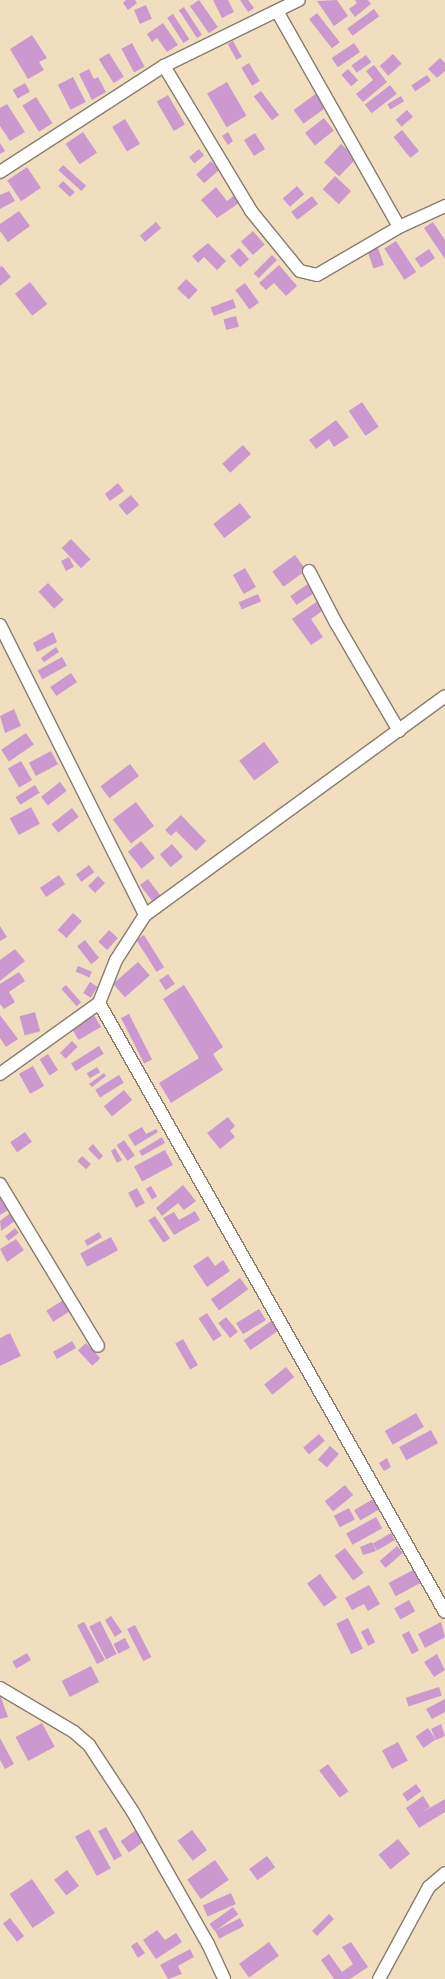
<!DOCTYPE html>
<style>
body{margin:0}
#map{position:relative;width:445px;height:1979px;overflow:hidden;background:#f1debf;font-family:"Libre Caslon Text",serif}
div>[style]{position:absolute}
.building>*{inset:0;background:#cb99d0;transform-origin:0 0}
.roads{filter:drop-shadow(1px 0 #867d6e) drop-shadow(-1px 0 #867d6e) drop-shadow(0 1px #867d6e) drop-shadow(0 -1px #867d6e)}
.street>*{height:12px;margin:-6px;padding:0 6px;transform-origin:6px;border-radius:6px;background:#fff}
span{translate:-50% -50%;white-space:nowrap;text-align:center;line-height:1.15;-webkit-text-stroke:4.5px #fff;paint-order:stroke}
</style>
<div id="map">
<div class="building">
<div style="clip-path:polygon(126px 0,135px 0,137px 3px,128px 10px,123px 3px)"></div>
<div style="left:199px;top:0;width:33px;height:11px;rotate:55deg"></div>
<div style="clip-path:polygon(213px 0,228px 0,234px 12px,222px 18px)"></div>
<div style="clip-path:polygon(240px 0,248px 0,254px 8px,248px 12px)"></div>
<div style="clip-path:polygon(337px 0,348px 16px,334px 26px,317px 1px)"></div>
<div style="clip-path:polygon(355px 0,368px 0,371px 4px,355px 17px,349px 9px,357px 3px)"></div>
<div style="left:146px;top:5px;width:15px;height:13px;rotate:67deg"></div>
<div style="left:184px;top:7px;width:33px;height:6px;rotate:57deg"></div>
<div style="left:374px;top:9px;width:9px;height:33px;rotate:54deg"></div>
<div style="left:317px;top:13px;width:37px;height:10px;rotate:52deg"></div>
<div style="left:173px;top:14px;width:30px;height:7px;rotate:57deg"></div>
<div style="clip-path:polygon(163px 23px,178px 45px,167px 52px,157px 38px,152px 42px,147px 34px)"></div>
<div style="clip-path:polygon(32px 35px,47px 58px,39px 62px,44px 70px,28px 79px,10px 49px)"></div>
<div style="left:233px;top:41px;width:18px;height:6px;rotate:61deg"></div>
<div style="left:132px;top:43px;width:27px;height:12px;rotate:62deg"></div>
<div style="left:354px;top:43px;width:11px;height:27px;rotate:56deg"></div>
<div style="left:109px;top:53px;width:28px;height:12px;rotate:58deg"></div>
<div style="left:393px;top:54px;width:13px;height:18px;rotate:48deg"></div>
<div style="left:366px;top:55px;width:9px;height:18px;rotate:54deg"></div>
<div style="clip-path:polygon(440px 58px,445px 63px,445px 71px,437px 78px,428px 69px)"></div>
<div style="left:249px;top:63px;width:21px;height:9px;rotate:59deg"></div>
<div style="clip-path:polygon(374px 65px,387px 82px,363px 102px,356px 94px,373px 80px,366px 71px)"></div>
<div style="clip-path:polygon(89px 69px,94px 79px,98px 77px,106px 92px,92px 100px,79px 74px)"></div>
<div style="left:348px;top:69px;width:15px;height:9px;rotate:48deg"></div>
<div style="left:427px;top:75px;width:7px;height:19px;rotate:56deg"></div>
<div style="left:73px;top:77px;width:28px;height:17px;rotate:63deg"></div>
<div style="left:227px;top:82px;width:39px;height:23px;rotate:60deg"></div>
<div style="left:25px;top:83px;width:10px;height:14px;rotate:61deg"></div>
<div style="left:390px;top:85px;width:11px;height:32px;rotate:52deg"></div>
<div style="left:261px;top:91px;width:30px;height:9px;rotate:53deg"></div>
<div style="left:317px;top:93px;width:17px;height:29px;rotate:54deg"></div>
<div style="left:168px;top:95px;width:34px;height:13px;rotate:60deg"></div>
<div style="left:401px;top:96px;width:6px;height:16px;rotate:59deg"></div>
<div style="left:36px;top:97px;width:31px;height:16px;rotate:58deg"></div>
<div style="clip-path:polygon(7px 104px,25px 132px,10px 141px,0 126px,0 108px)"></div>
<div style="left:407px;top:110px;width:9px;height:15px;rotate:49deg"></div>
<div style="left:324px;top:118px;width:16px;height:24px;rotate:52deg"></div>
<div style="left:125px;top:119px;width:29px;height:15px;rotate:59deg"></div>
<div style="left:402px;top:130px;width:27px;height:11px;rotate:51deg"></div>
<div style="left:83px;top:132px;width:25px;height:21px;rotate:56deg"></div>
<div style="clip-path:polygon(228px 132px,233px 141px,228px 145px,222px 136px)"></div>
<div style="left:255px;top:133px;width:19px;height:13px;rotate:58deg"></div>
<div style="clip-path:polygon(0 143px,5px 151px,0 154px)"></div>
<div style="left:341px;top:144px;width:21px;height:25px;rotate:43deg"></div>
<div style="left:199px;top:149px;width:8px;height:13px;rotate:50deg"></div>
<div style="left:211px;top:161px;width:12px;height:20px;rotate:48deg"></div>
<div style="left:63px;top:165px;width:31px;height:7px;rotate:42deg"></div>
<div style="left:27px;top:167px;width:25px;height:24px;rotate:56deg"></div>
<div style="left:335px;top:176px;width:22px;height:18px;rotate:43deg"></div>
<div style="left:63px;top:181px;width:16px;height:7px;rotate:43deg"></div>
<div style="left:297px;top:186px;width:11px;height:19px;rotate:49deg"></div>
<div style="clip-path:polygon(216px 187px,227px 201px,236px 194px,242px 201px,217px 218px,201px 200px)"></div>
<div style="clip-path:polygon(9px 191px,15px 201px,0 209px,0 195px)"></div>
<div style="left:312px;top:196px;width:10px;height:26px;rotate:53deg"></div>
<div style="clip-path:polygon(19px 211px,30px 226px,8px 242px,0 231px,0 224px)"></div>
<div style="left:156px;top:222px;width:8px;height:21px;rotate:50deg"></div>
<div style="clip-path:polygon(433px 222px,445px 240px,445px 259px,424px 228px)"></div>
<div style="left:253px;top:231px;width:18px;height:16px;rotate:49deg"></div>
<div style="left:396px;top:241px;width:37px;height:14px;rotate:57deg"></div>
<div style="clip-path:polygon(208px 243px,226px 261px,217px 270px,204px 257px,198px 263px,192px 256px)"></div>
<div style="left:239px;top:248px;width:15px;height:12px;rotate:48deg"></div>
<div style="left:378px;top:248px;width:18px;height:11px;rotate:71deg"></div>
<div style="left:429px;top:249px;width:11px;height:17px;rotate:56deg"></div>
<div style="left:272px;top:255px;width:7px;height:26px;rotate:45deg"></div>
<div style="clip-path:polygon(279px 265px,297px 286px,286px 296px,274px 283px,266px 290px,259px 283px)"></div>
<div style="clip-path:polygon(2px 266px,11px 277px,0 286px,0 267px)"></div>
<div style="left:186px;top:279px;width:16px;height:13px;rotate:43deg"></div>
<div style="left:30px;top:282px;width:28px;height:19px;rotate:52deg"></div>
<div style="left:245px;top:283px;width:24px;height:12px;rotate:54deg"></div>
<div style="left:233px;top:299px;width:9px;height:24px;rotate:69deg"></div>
<div style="left:236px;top:316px;width:11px;height:13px;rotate:75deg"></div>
<div style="left:362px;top:402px;width:30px;height:16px;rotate:56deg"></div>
<div style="clip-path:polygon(336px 420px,349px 437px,334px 447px,329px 439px,316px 449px,309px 440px)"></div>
<div style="left:243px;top:445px;width:12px;height:28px;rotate:48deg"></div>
<div style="clip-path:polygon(118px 483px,124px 491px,110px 501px,105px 494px)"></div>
<div style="left:131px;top:495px;width:13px;height:16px;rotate:51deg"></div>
<div style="left:240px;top:503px;width:18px;height:34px;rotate:52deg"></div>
<div style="left:71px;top:539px;width:28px;height:13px;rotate:46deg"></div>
<div style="left:295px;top:555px;width:19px;height:28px;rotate:54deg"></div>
<div style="left:69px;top:557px;width:11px;height:9px;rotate:63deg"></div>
<div style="left:245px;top:568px;width:22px;height:14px;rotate:60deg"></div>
<div style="left:311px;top:582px;width:11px;height:25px;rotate:56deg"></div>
<div style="left:48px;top:583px;width:23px;height:13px;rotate:47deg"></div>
<div style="left:258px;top:594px;width:8px;height:21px;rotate:67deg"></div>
<div style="clip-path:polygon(319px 600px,325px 609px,311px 619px,323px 637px,311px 645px,292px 619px)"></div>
<div style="clip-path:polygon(53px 632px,57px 642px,37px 652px,33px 643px)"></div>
<div style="clip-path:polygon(56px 647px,59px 652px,44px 662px,41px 658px)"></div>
<div style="left:62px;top:657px;width:10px;height:28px;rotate:61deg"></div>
<div style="left:71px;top:673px;width:11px;height:25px;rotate:56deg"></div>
<div style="clip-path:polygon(14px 709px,21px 726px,5px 733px,0 716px)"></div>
<div style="left:26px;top:733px;width:14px;height:30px;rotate:56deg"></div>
<div style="left:264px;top:742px;width:25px;height:31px;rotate:53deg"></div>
<div style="left:51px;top:751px;width:15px;height:25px;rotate:62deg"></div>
<div style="left:21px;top:761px;width:22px;height:15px;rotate:60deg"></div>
<div style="left:130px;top:764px;width:15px;height:37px;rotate:53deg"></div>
<div style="left:60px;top:782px;width:11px;height:24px;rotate:52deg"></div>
<div style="left:35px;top:785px;width:9px;height:23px;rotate:58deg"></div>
<div style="left:136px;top:802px;width:30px;height:29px;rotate:53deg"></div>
<div style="left:31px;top:807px;width:19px;height:24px;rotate:62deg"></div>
<div style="left:72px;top:808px;width:11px;height:26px;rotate:52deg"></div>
<div style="clip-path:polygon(181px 815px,206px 841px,196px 851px,176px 831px,171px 836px,165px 830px)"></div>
<div style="left:141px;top:841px;width:22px;height:17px;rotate:51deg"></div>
<div style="left:172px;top:844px;width:17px;height:16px;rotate:50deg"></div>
<div style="left:89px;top:865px;width:9px;height:16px;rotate:54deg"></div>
<div style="left:59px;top:875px;width:11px;height:23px;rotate:56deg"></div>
<div style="left:98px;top:876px;width:10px;height:14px;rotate:45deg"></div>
<div style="left:148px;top:879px;width:21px;height:10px;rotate:53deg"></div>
<div style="left:73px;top:913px;width:12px;height:23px;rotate:42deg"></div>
<div style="clip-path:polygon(0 926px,7px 937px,0 941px)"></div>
<div style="left:109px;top:930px;width:12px;height:16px;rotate:42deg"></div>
<div style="left:144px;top:935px;width:38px;height:9px;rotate:58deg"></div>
<div style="left:85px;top:940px;width:23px;height:10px;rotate:52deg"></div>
<div style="clip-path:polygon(15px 949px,25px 961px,0 981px,0 960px)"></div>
<div style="left:138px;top:962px;width:18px;height:33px;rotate:49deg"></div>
<div style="left:78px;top:966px;width:15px;height:6px;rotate:23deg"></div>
<div style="clip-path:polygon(19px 972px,25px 981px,9px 992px,15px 1002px,4px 1009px,0 1004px,0 984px)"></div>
<div style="left:168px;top:974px;width:12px;height:11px;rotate:55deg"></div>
<div style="left:90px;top:982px;width:9px;height:13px;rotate:32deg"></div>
<div style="left:66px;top:985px;width:23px;height:6px;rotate:49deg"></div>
<div style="clip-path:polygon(184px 985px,223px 1047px,213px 1054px,223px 1070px,171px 1103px,159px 1083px,199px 1058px,163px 999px)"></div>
<div style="left:35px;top:1012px;width:20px;height:16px;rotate:75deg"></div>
<div style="left:129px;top:1014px;width:51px;height:9px;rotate:63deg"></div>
<div style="clip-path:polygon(0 1015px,18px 1039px,6px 1047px,0 1038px)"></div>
<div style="left:94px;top:1015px;width:14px;height:26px;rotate:60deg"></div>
<div style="left:72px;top:1041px;width:8px;height:17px;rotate:45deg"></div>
<div style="left:99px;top:1046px;width:9px;height:33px;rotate:58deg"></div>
<div style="left:48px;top:1054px;width:19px;height:10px;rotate:58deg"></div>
<div style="left:33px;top:1066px;width:23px;height:16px;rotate:61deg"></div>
<div style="left:97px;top:1067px;width:6px;height:12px;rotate:59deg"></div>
<div style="clip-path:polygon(104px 1073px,106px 1076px,92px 1087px,89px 1084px)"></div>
<div style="left:119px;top:1075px;width:9px;height:28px;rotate:58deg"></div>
<div style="left:124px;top:1090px;width:13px;height:26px;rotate:51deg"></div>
<div style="clip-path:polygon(228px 1117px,235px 1126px,230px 1131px,235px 1137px,220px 1149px,207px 1133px)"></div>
<div style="clip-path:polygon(142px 1127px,146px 1134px,156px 1129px,158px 1132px,135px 1146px,128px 1135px)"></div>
<div style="left:25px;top:1132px;width:12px;height:18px;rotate:55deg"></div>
<div style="clip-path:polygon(162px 1137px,165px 1143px,142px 1156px,139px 1151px)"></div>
<div style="left:124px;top:1140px;width:19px;height:9px;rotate:55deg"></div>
<div style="clip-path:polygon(93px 1144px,103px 1156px,99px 1160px,88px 1149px)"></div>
<div style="clip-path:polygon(115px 1148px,122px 1160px,117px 1163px,111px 1151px)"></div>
<div style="left:165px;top:1150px;width:17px;height:35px;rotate:62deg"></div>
<div style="left:82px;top:1156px;width:12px;height:7px;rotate:42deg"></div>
<div style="clip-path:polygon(183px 1185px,196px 1201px,184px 1210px,178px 1203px,162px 1216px,156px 1208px)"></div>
<div style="left:151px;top:1186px;width:12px;height:6px;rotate:59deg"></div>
<div style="left:137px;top:1188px;width:17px;height:10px;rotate:62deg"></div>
<div style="clip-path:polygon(0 1197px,8px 1210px,0 1215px)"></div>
<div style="clip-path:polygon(13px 1211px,19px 1218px,1px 1231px,0 1221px)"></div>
<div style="clip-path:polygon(195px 1211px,200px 1220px,174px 1235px,163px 1218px,174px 1212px,179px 1220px)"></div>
<div style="left:155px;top:1216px;width:27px;height:8px;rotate:56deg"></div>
<div style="left:15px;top:1228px;width:6px;height:13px;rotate:51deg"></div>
<div style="left:99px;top:1232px;width:6px;height:17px;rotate:59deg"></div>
<div style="left:111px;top:1237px;width:15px;height:35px;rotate:62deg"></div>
<div style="clip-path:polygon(16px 1239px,24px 1250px,7px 1262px,0 1249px)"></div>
<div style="clip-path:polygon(208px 1256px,215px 1266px,223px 1260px,230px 1271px,207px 1287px,193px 1266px)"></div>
<div style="left:240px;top:1278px;width:14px;height:36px;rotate:54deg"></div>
<div style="left:65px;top:1299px;width:13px;height:22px;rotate:58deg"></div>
<div style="left:259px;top:1309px;width:13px;height:27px;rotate:58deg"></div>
<div style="left:207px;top:1313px;width:27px;height:10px;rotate:57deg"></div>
<div style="left:226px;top:1317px;width:19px;height:10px;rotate:51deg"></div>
<div style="left:274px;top:1319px;width:12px;height:37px;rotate:55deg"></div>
<div style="clip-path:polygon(10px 1333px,21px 1356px,0 1366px,0 1338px)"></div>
<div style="left:183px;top:1339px;width:30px;height:9px;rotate:60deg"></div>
<div style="left:72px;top:1341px;width:8px;height:22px;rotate:60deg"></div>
<div style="left:86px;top:1343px;width:21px;height:11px;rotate:47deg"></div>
<div style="left:286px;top:1367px;width:13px;height:28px;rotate:51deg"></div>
<div style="left:416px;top:1413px;width:16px;height:36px;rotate:60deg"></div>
<div style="left:431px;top:1430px;width:15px;height:36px;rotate:62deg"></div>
<div style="left:319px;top:1434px;width:9px;height:21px;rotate:49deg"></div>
<div style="left:330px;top:1446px;width:12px;height:18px;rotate:42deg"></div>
<div style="clip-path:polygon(387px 1458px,391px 1467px,384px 1471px,379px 1463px)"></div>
<div style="left:345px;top:1485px;width:13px;height:26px;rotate:51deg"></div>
<div style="left:373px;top:1499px;width:12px;height:22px;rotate:59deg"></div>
<div style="left:349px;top:1508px;width:13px;height:17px;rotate:63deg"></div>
<div style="left:376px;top:1517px;width:13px;height:34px;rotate:61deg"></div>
<div style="left:391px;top:1533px;width:8px;height:21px;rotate:60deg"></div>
<div style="clip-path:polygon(372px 1542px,376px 1551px,363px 1555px,360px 1547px)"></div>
<div style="left:397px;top:1546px;width:9px;height:23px;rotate:49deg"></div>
<div style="left:345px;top:1548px;width:31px;height:13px;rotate:53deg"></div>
<div style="left:415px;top:1569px;width:15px;height:30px;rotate:62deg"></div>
<div style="left:320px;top:1574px;width:29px;height:16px;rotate:54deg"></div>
<div style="clip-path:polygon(369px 1585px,380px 1604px,368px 1611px,364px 1604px,352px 1610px,345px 1598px)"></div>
<div style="left:409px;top:1600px;width:13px;height:17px;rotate:61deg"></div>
<div style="clip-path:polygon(111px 1616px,122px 1632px,115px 1637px,105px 1620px)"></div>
<div style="left:348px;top:1618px;width:34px;height:13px;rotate:64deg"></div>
<div style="left:100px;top:1621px;width:37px;height:12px;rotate:63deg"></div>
<div style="clip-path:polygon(84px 1622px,105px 1660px,97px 1664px,77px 1625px)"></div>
<div style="clip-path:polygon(441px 1622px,445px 1637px,425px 1648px,418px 1634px)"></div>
<div style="left:135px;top:1625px;width:36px;height:9px;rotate:63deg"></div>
<div style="left:368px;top:1628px;width:16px;height:8px;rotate:63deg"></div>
<div style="left:409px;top:1631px;width:22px;height:8px;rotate:63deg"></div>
<div style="left:125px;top:1638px;width:11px;height:13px;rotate:63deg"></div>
<div style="left:27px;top:1653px;width:8px;height:17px;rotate:60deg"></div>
<div style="clip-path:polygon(437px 1654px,445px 1670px,434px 1677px,424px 1662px)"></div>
<div style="left:91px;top:1666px;width:18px;height:33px;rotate:63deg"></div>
<div style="left:439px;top:1687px;width:9px;height:35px;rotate:72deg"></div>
<div style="clip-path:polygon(0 1695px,8px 1717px,0 1719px)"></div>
<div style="clip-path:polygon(445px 1699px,445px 1712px,432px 1719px,426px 1709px)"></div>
<div style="left:42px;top:1723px;width:27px;height:30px;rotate:62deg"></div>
<div style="clip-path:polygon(441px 1724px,445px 1736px,436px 1740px,431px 1729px)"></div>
<div style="left:428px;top:1728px;width:14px;height:15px;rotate:56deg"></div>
<div style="clip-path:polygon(0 1738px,14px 1764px,5px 1769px,0 1760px)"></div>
<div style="left:398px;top:1742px;width:21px;height:18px;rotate:62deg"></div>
<div style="left:328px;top:1764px;width:34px;height:11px;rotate:53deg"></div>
<div style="left:416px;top:1784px;width:9px;height:17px;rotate:54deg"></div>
<div style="clip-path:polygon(423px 1796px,430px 1807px,421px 1813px,445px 1799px,445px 1812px,419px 1828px,406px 1808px)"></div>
<div style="left:106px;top:1827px;width:33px;height:9px;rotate:61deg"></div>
<div style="left:89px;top:1829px;width:45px;height:16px;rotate:61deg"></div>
<div style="left:136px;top:1830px;width:14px;height:19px;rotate:54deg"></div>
<div style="left:192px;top:1830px;width:25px;height:18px;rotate:53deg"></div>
<div style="left:398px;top:1839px;width:19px;height:25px;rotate:51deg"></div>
<div style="left:267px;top:1856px;width:14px;height:22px;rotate:54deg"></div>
<div style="left:215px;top:1860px;width:24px;height:34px;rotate:55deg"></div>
<div style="left:67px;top:1870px;width:20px;height:16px;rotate:53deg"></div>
<div style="left:32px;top:1879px;width:41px;height:27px;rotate:56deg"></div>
<div style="left:231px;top:1893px;width:12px;height:31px;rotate:66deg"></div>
<div style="left:233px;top:1907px;width:9px;height:29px;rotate:54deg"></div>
<div style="left:329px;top:1914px;width:7px;height:24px;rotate:45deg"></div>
<div style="left:10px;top:1918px;width:23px;height:9px;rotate:52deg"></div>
<div style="left:240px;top:1918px;width:9px;height:28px;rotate:63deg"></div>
<div style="clip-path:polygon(157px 1930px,165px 1940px,176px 1933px,182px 1942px,156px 1959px,143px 1940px)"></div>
<div style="clip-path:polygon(137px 1942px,145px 1953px,138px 1958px,131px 1946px)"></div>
<div style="left:269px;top:1942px;width:17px;height:37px;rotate:54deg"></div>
<div style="clip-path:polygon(351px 1942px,368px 1967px,350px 1979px,334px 1979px,321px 1960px,329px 1954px,342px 1972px,353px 1964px,342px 1947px)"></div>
<div style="clip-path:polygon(190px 1949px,194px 1957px,178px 1966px,182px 1974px,168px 1979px,160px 1965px)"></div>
</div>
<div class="roads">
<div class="street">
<div style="left:277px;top:11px;width:248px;rotate:60.5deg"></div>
<div style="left:399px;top:227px;width:51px;rotate:-24.5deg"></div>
<div style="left:164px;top:66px;width:169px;rotate:59deg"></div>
<div style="left:251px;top:211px;width:77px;rotate:50.8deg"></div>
<div style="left:300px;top:271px;width:17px;rotate:13deg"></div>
<div style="left:317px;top:275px;width:95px;rotate:-30.3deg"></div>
<div style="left:0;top:172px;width:195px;rotate:-32.9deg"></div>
<div style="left:164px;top:66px;width:150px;rotate:-26.1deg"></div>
<div style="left:309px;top:571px;width:59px;rotate:62.6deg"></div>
<div style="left:336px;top:623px;width:125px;rotate:59.7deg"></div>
<div style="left:0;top:625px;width:324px;rotate:63.4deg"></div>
<div style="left:145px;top:915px;width:54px;rotate:122.8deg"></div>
<div style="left:116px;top:960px;width:46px;rotate:111.6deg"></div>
<div style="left:99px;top:1003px;width:700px;rotate:60.4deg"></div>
<div style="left:145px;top:915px;width:371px;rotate:-36.1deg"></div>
<div style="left:0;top:1074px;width:122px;rotate:-35.6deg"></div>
<div style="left:0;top:1184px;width:189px;rotate:58.8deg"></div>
<div style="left:0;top:1688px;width:86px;rotate:30.7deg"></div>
<div style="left:74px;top:1732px;width:20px;rotate:41deg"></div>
<div style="left:89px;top:1745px;width:80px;rotate:56.7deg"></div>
<div style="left:133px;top:1812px;width:152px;rotate:60.4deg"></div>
<div style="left:208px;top:1944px;width:38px;rotate:65deg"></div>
<div style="left:379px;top:1979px;width:105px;rotate:-61.5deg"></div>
<div style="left:429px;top:1887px;width:21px;rotate:-41deg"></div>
</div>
</div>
</div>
